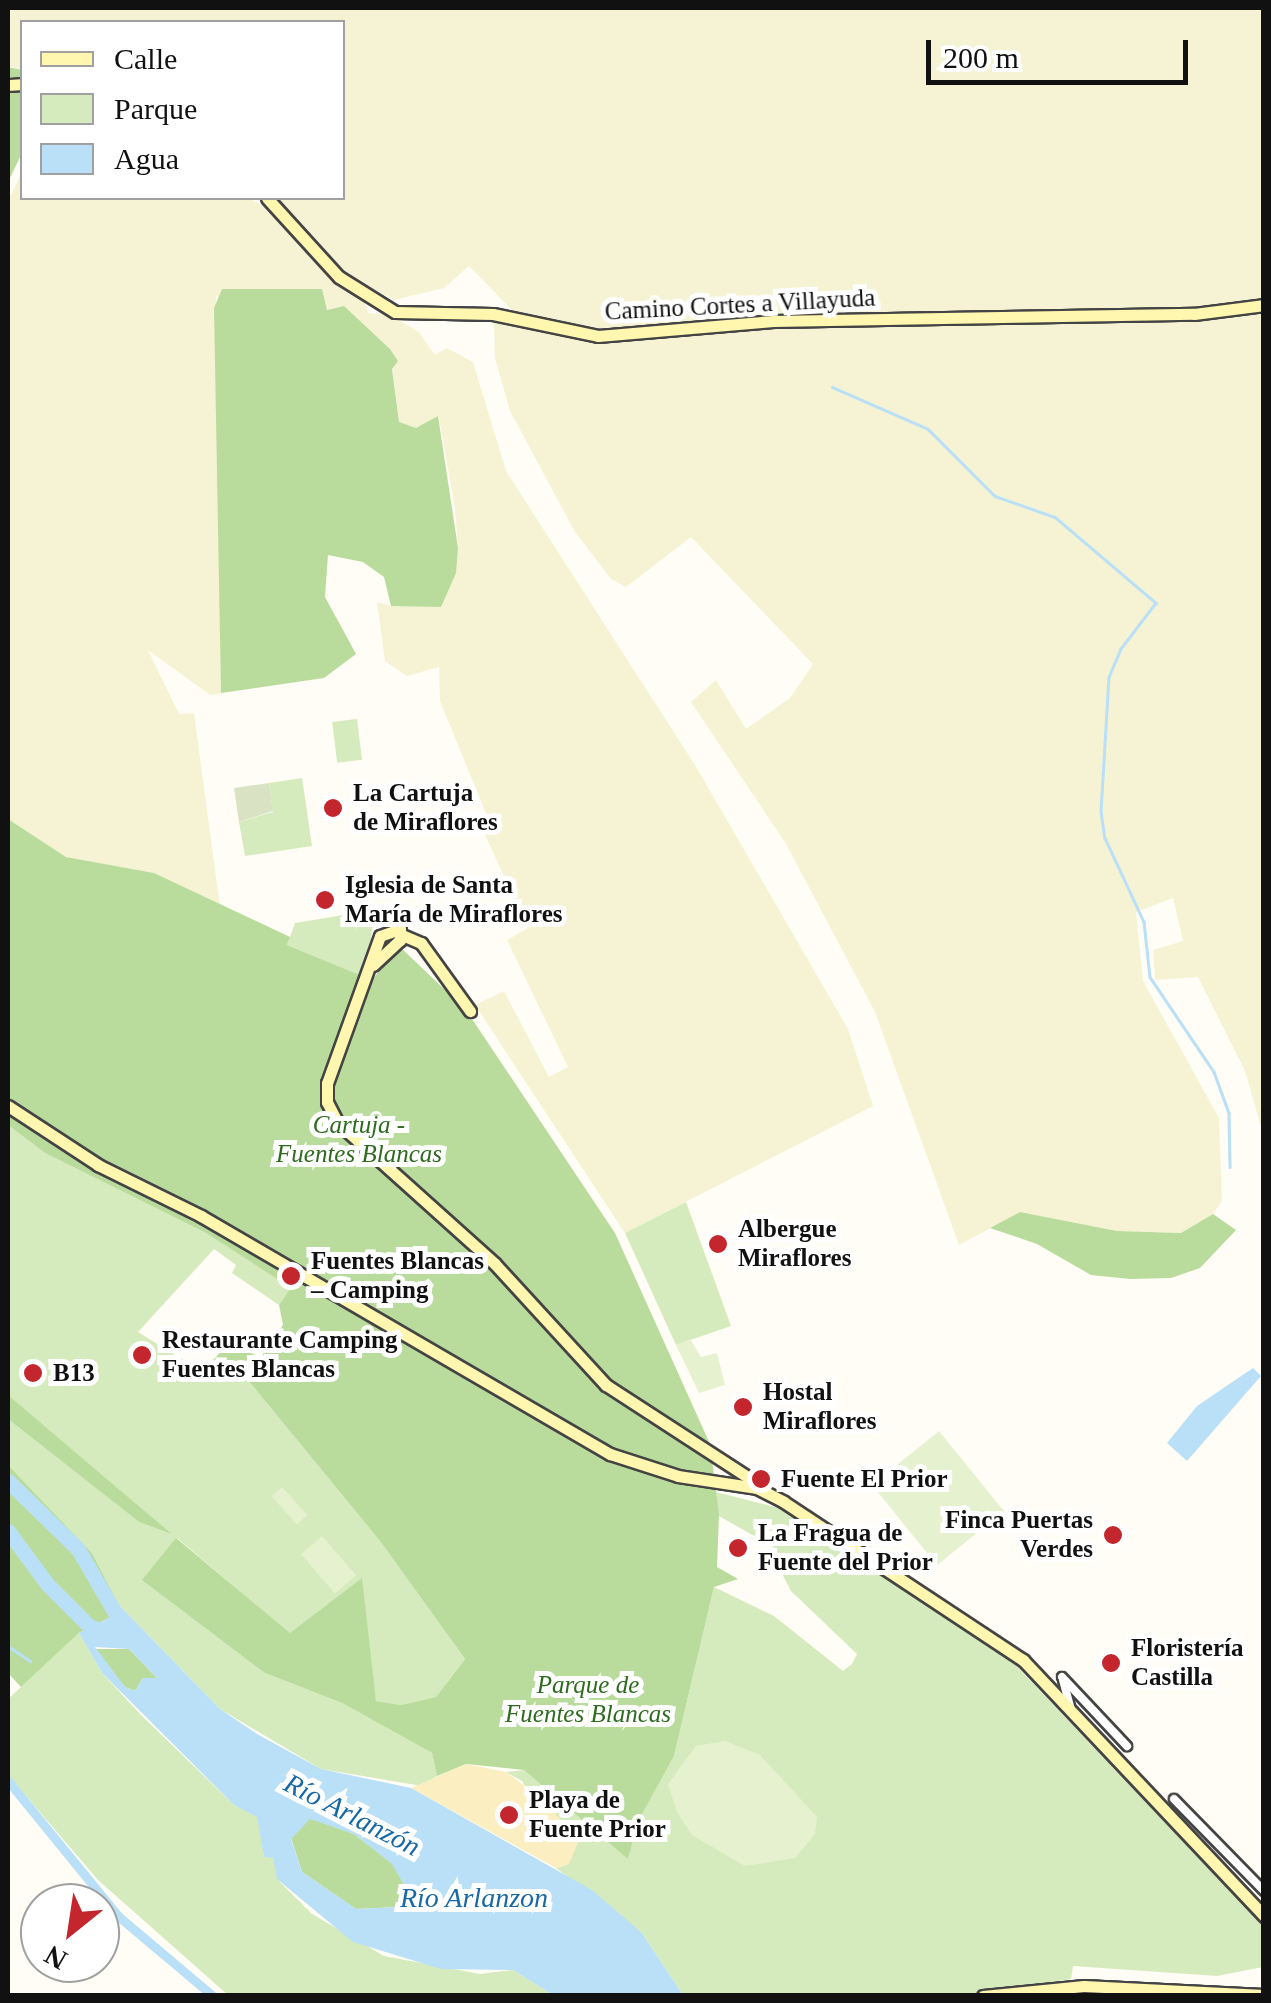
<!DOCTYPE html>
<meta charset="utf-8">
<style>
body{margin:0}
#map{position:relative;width:1271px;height:2003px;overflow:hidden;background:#fffdf5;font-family:Georgia,serif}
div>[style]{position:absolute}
.farmland>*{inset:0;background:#f6f3d4}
.green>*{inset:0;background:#d5ebbd;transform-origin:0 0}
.forest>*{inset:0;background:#b9dc9c}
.sand>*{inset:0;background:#fbeec1}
.cemetery>*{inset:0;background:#d9e3c4}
.pitch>*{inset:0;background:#e6f2cf;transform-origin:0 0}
.water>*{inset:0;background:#b9e0f7}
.stream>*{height:2.5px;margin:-1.25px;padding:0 1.25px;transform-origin:1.25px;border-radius:1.25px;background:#b9e0f7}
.canal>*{height:9px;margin:-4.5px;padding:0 4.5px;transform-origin:4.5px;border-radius:4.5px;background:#b9e0f7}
.river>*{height:15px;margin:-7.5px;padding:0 7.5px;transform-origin:7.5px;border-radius:7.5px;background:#b9e0f7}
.roads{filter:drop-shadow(2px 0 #444) drop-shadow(-2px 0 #444) drop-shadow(0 2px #444) drop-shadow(0 -2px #444)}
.street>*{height:8px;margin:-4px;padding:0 4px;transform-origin:4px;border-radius:4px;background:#fff}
.secondary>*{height:11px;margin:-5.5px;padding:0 5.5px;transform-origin:5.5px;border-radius:5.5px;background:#fff6b0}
.dots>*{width:28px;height:28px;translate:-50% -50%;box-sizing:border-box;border:5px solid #fff;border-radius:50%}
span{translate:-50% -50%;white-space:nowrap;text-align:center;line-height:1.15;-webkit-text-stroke:10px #fff;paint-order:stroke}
.street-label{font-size:25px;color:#111}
.poi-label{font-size:25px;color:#111;font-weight:700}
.left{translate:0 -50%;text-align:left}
.right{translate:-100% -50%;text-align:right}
.park-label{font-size:25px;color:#2f6b1f;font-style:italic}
.water-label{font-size:28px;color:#1768a6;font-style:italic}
.frame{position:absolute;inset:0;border:10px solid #111;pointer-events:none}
.legend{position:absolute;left:20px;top:20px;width:325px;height:180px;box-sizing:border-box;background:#fff;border:2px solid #a0a0a0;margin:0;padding:12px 18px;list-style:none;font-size:30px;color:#111}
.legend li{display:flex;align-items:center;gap:20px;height:50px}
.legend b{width:50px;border:2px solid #a0a0a0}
.north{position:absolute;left:20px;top:1883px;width:100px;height:100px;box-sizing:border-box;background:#fff;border:2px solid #a0a0a0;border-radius:50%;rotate:210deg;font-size:28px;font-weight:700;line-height:40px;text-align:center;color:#111}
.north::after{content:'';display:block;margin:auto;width:35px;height:45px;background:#c4262e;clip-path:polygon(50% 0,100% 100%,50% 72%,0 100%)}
.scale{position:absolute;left:926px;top:40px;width:262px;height:45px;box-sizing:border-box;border:5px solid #111;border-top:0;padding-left:12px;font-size:30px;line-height:35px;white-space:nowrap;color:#111;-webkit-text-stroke:8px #fff;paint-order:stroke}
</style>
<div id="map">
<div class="farmland">
<div style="clip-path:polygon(8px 8px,1263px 8px,1263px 1134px,1245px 1071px,1198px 977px,1155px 980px,1153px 950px,1183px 941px,1173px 898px,1136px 912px,1143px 981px,1219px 1118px,1222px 1201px,1213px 1214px,1181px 1233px,1117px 1231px,1020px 1212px,959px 1245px,875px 1012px,786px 844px,691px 702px,716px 680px,746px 729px,790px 698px,813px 664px,691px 537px,626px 587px,611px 579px,575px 532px,510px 411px,495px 358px,494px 323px,514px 312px,469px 266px,444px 288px,394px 300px,337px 269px,271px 198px,342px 198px,342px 22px,22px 22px,22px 70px,8px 66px)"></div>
<div style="clip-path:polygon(22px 172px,22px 198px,248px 198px,281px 216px,341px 287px,365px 301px,368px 313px,390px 315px,419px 332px,435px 355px,447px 348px,473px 362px,506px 471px,695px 765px,848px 1029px,873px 1106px,625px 1233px,475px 1005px,504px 991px,549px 1077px,568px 1067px,507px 940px,528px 928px,479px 822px,487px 816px,440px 701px,439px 667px,407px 676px,385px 661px,377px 602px,391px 606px,458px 548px,455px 508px,439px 417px,416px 428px,399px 423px,390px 349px,343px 306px,327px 310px,216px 296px,221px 693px,210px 695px,148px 650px,179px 714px,194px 713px,220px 907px,154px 873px,66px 857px,8px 819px,8px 201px)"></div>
</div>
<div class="green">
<div style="left:357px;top:719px;width:41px;height:25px;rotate:83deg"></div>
<div style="clip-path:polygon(302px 778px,312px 846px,245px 856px,239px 822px,273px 812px,269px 783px)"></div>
<div style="clip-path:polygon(374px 910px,367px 978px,287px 945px,295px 923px)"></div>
<div style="clip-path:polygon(8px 1125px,45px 1153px,206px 1233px,292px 1288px,279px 1305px,232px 1273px,236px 1265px,214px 1249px,138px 1332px,199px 1370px,216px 1357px,247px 1379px,380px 1541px,465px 1659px,436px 1697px,401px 1705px,376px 1701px,367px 1652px,290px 1634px,177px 1538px,163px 1556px,265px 1673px,342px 1703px,432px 1753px,437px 1776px,422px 1786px,321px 1769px,220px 1709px,119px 1605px,92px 1553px,8px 1465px,8px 1419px,139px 1522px,168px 1531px,8px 1396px)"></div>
<div style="clip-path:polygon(686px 1202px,731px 1326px,676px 1345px,625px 1233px)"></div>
<div style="clip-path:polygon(716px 1492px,783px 1509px,1001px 1650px,1263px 1925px,1263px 1967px,1217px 1976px,1073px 1966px,1071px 1979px,964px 1995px,683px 1995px,642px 1933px,556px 1868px,569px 1864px,522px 1781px,506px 1772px,524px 1770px,628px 1858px,637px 1821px,674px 1756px,714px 1587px,774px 1616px,843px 1671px,852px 1664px,857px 1654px,791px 1591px,776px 1562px,777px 1549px,719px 1516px)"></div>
<div style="clip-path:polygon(79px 1633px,102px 1673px,141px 1715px,234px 1805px,258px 1817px,264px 1856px,273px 1857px,279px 1881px,312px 1914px,384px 1956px,480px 1974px,513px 1970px,553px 1995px,228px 1995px,98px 1880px,8px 1775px,8px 1699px)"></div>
</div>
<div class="forest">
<div style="clip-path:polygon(8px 67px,22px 70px,22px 153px,8px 182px)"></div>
<div style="clip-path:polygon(222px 289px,322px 289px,327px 310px,344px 306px,390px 349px,398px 361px,392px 369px,399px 422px,416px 428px,438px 416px,458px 548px,456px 573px,441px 607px,391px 606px,384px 577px,363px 562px,328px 555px,325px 597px,356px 654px,324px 678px,221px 693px,214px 308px)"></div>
<div style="clip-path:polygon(8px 819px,66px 857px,154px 873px,290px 937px,287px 945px,372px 980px,399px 946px,466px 1010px,615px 1233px,710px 1444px,719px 1514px,717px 1567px,738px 1579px,714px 1587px,674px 1756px,638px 1821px,628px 1859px,524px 1770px,466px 1764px,437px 1776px,432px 1753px,342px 1703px,265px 1673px,142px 1580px,176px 1538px,290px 1633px,362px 1578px,376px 1701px,401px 1705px,436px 1697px,465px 1659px,380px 1541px,247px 1379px,216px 1357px,227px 1344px,261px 1357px,283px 1325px,279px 1305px,291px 1288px,206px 1233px,45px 1153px,8px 1125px)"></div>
<div style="clip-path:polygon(1020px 1212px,1117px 1231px,1181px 1233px,1213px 1214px,1236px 1230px,1200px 1268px,1171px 1278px,1130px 1279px,1091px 1275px,1037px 1244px,990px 1228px)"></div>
<div style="clip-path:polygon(8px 1395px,115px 1486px,172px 1534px,139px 1522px,8px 1419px)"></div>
<div style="clip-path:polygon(8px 1465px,92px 1553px,119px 1605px,115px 1615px,79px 1633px,21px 1687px,8px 1673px)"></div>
<div style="clip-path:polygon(93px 1649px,129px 1649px,157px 1678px,143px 1678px,135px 1691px,125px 1687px)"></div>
<div style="clip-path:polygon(310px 1818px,354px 1834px,393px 1864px,406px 1888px,399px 1907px,356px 1909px,302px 1872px,291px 1838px)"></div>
</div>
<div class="sand">
<div style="clip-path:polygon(466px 1764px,506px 1772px,542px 1799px,579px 1840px,569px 1864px,556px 1868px,411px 1788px)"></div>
</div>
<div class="cemetery">
<div style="clip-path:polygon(269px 783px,273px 811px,239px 822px,234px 788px)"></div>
</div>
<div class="pitch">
<div style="clip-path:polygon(690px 1339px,701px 1357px,717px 1353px,725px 1385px,699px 1393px,676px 1345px)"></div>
<div style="left:939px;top:1431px;width:103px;height:86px;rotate:51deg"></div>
<div style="left:282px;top:1487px;width:38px;height:14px;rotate:48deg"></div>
<div style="left:322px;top:1536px;width:52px;height:28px;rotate:49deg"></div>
<div style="clip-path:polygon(725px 1741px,760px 1755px,817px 1817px,815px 1834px,795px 1858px,745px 1866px,692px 1835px,677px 1812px,668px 1784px,696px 1746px)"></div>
</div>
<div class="water">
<div style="clip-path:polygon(1253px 1368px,1261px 1376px,1187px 1461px,1167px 1443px,1197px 1406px)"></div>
<div style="clip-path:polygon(evenodd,119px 1605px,220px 1709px,257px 1734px,321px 1769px,411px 1788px,592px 1890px,642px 1933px,683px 1995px,553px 1995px,513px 1970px,441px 1969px,353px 1942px,277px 1879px,273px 1858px,264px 1857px,257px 1817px,234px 1805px,102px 1673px,79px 1633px,115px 1615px,119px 1605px,95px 1647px,129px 1649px,157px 1678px,143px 1678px,135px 1691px,125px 1687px,95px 1647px,119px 1605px,310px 1819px,354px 1834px,392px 1864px,406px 1888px,399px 1907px,356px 1909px,302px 1872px,291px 1839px,310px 1819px)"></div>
</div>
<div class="stream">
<div style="left:832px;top:387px;width:105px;rotate:23.6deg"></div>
<div style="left:928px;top:429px;width:95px;rotate:45deg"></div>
<div style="left:995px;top:496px;width:64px;rotate:19.3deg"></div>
<div style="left:1055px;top:517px;width:133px;rotate:40.4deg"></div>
<div style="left:1156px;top:603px;width:58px;rotate:127.3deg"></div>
<div style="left:1121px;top:649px;width:30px;rotate:113deg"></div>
<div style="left:1109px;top:677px;width:134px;rotate:93.4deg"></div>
<div style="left:1101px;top:811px;width:27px;rotate:82deg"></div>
<div style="left:1105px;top:838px;width:93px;rotate:65.1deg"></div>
<div style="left:1144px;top:922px;width:55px;rotate:83.8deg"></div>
<div style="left:1150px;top:977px;width:115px;rotate:56deg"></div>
<div style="left:1214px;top:1072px;width:44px;rotate:69.9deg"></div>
<div style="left:1229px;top:1113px;width:54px;rotate:88.9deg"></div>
<div style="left:8px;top:1646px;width:27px;rotate:34deg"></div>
</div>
<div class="canal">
<div style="left:8px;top:1781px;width:174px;rotate:50.8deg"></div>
<div style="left:118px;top:1916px;width:124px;rotate:40.1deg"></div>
</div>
<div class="river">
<div style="left:8px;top:1481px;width:98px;rotate:44.2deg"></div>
<div style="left:78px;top:1549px;width:94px;rotate:59.9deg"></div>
<div style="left:8px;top:1531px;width:67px;rotate:53.5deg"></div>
<div style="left:48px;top:1585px;width:58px;rotate:45deg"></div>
<div style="left:89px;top:1626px;width:20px;rotate:20deg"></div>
</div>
<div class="roads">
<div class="street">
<div style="left:1062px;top:1677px;width:95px;rotate:46.7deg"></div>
<div style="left:1063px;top:1680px;width:30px;rotate:75deg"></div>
<div style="left:1174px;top:1799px;width:129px;rotate:45.6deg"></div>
</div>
<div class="secondary">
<div style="left:8px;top:85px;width:14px;rotate:-4deg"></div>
<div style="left:267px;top:198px;width:107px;rotate:47.7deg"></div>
<div style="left:339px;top:277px;width:66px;rotate:32deg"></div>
<div style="left:395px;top:312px;width:98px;rotate:1.2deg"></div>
<div style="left:493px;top:314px;width:107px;rotate:11.8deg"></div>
<div style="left:598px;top:336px;width:176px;rotate:-4.9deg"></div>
<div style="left:773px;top:321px;width:421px;rotate:-1deg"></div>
<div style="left:1194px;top:314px;width:71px;rotate:-7.3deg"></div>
<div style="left:402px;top:935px;width:21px;rotate:23deg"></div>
<div style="left:421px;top:943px;width:84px;rotate:54.2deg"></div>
<div style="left:373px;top:965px;width:37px;rotate:-43deg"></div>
<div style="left:400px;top:940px;width:11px;rotate:-90deg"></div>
<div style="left:400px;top:929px;width:21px;rotate:161deg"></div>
<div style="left:380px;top:936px;width:156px;rotate:109.8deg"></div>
<div style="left:327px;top:1083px;width:19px;rotate:90deg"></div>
<div style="left:327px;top:1102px;width:22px;rotate:63deg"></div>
<div style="left:337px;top:1122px;width:212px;rotate:41.9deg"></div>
<div style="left:495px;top:1264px;width:164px;rotate:47.5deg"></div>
<div style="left:606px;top:1385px;width:187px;rotate:33deg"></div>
<div style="left:8px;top:1106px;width:108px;rotate:33.2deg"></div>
<div style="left:98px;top:1165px;width:115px;rotate:26.3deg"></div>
<div style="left:201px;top:1216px;width:473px;rotate:30.2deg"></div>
<div style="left:610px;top:1454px;width:71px;rotate:17.9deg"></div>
<div style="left:678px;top:1476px;width:80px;rotate:8.6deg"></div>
<div style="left:757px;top:1488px;width:30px;rotate:27deg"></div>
<div style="left:784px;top:1502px;width:287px;rotate:33.5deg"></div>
<div style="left:1023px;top:1660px;width:352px;rotate:46.7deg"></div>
<div style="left:983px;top:1996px;width:101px;rotate:-5.7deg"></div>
<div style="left:1084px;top:1986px;width:180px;rotate:2.9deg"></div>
</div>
</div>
<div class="dots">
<div style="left:333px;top:808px;background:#c4262e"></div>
<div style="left:325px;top:900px;background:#c4262e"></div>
<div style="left:718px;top:1244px;background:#c4262e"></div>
<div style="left:291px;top:1276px;background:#c4262e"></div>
<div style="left:142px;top:1355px;background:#c4262e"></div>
<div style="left:33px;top:1373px;background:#c4262e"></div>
<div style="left:743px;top:1407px;background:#c4262e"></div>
<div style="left:761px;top:1479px;background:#c4262e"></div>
<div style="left:1113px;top:1535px;background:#c4262e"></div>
<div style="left:738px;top:1548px;background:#c4262e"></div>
<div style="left:1111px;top:1663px;background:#c4262e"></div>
<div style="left:509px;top:1815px;background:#c4262e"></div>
</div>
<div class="street-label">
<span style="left:740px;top:305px;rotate:-3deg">Camino Cortes a Villayuda</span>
</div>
<div class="poi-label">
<span class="left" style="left:353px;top:808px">La Cartuja<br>de Miraflores</span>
<span class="left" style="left:345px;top:900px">Iglesia de Santa<br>María de Miraflores</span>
<span class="left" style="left:738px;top:1244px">Albergue<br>Miraflores</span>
<span class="left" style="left:311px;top:1276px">Fuentes Blancas<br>– Camping</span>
<span class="left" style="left:162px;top:1355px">Restaurante Camping<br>Fuentes Blancas</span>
<span class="left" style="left:53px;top:1373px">B13</span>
<span class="left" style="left:763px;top:1407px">Hostal<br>Miraflores</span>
<span class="left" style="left:781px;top:1479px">Fuente El Prior</span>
<span class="right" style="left:1093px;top:1535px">Finca Puertas<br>Verdes</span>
<span class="left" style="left:758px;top:1548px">La Fragua de<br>Fuente del Prior</span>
<span class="left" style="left:1131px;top:1663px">Floristería<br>Castilla</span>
<span class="left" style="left:529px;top:1815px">Playa de<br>Fuente Prior</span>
</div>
<div class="park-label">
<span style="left:359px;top:1140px">Cartuja -<br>Fuentes Blancas</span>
<span style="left:588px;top:1700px">Parque de<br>Fuentes Blancas</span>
</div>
<div class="water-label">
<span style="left:352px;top:1815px;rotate:27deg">Río Arlanzón</span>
<span style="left:474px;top:1898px">Río Arlanzon</span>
</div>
<div class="frame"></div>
<ul class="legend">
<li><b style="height:12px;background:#fff6b0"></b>Calle</li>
<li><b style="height:28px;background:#d5ebbd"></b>Parque</li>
<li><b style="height:28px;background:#b9e0f7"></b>Agua</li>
</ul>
<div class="north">N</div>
<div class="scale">200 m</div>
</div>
